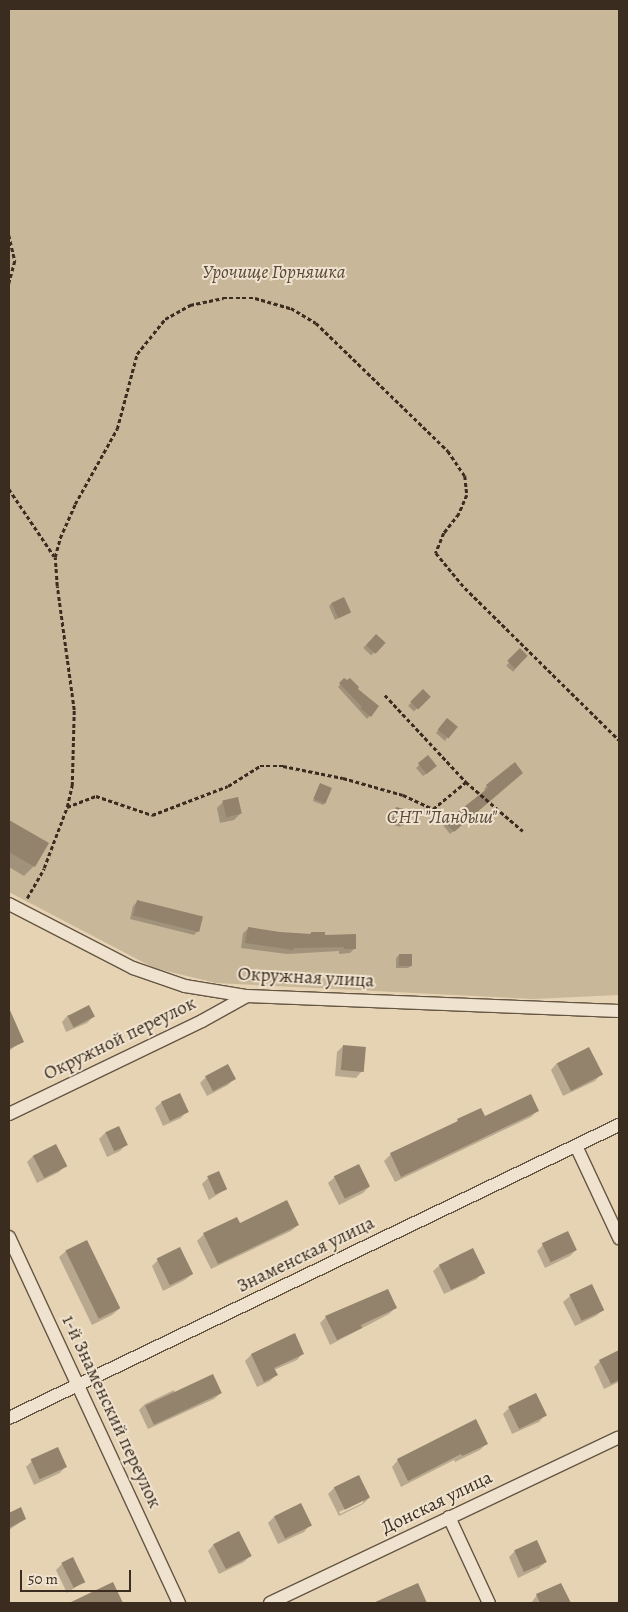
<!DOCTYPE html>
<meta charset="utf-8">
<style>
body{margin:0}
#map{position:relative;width:628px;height:1612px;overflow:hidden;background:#e6d3b3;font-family:Alegreya,serif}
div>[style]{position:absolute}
.green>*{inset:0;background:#c9b79a}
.shadow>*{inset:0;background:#0003;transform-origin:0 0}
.building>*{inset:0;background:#93836c;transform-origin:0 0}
.path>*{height:2.5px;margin-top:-1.25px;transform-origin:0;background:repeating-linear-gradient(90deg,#3a2d1f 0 4px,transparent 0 6.5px)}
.roads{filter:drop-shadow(1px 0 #655644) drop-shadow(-1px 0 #655644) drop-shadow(0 1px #655644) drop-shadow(0 -1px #655644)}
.street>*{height:12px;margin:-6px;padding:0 6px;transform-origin:6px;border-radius:6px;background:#efe2ce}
span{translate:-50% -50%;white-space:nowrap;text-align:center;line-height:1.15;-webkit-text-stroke:4px #efe2ce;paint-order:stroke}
.park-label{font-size:19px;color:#574938;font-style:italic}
.street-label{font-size:19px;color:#3a2d1f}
.frame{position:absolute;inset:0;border:10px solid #3a2d1f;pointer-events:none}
.scale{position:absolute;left:20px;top:1570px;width:111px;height:22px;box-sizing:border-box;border:2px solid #3a2d1f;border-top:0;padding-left:6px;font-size:15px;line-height:18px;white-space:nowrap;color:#3a2d1f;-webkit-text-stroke:4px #efe2ce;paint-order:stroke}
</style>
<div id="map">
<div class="green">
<div style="clip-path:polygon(9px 9px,619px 9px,619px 995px,533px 999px,216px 983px,154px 968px,9px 892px)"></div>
</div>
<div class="shadow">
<div style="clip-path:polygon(332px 603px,349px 612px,335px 620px,329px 606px)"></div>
<div style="left:376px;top:635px;width:11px;height:18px;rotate:45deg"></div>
<div style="left:520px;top:650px;width:9px;height:21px;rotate:41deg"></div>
<div style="clip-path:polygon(344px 680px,378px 706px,367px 719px,338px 687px)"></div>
<div style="left:423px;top:691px;width:8px;height:21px;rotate:45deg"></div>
<div style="clip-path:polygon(444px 723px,447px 738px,445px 741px,436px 733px)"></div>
<div style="clip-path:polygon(428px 757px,433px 769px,423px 776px,416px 768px)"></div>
<div style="clip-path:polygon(519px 775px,450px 834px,443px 825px,486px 791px,484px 789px,487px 786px)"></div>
<div style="clip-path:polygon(320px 785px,326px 802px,323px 805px,313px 801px)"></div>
<div style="clip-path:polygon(223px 802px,240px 814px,234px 820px,220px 823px,217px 808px)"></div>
<div style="clip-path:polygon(396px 809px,403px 824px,400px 827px,390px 824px)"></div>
<div style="clip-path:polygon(11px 823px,34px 866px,24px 876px,9px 867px,9px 825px)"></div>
<div style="clip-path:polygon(137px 902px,198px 931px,194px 935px,130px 919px,133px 906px)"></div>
<div style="clip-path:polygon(248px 929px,280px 934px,309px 935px,311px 933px,355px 948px,350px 953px,339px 954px,339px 951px,287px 954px,241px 948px,243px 933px)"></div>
<div style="clip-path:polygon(399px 955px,411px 966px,408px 968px,396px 968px,396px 958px)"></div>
<div style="clip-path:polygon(68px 1015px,93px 1017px,87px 1023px,66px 1032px,62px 1022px)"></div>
<div style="clip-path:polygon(11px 1016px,22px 1041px,9px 1051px,9px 1017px)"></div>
<div style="clip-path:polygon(343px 1046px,362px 1071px,356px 1078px,335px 1076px,337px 1052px)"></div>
<div style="clip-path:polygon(557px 1063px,601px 1074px,595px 1081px,563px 1096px,551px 1070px)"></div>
<div style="clip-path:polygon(206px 1077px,234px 1079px,228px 1085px,207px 1096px,200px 1083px)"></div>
<div style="clip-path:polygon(162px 1102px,187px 1111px,181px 1118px,163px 1126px,155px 1108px)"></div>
<div style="clip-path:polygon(537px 1111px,531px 1117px,395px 1182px,384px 1161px,391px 1154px,453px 1125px,458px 1120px)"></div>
<div style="clip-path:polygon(119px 1127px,126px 1145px,120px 1151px,107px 1157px,99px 1139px,105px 1133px)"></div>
<div style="clip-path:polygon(33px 1156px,65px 1166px,59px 1172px,37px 1183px,27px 1162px)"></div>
<div style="clip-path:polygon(335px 1177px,369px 1187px,363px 1193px,339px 1205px,328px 1183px)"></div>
<div style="clip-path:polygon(208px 1178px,226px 1189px,209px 1200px,202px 1184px)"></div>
<div style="clip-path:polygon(237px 1219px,240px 1225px,298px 1225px,291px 1231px,211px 1269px,197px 1241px,204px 1234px)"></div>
<div style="clip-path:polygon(543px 1245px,576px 1250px,570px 1256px,545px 1268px,537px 1251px)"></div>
<div style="clip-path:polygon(66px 1251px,119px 1309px,112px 1315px,92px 1325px,59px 1257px)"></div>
<div style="clip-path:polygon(158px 1260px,192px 1274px,185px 1280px,163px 1291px,152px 1266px)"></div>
<div style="clip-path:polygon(440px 1265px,483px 1272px,477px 1279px,444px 1294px,433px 1271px)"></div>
<div style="clip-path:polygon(570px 1296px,603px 1310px,596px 1316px,575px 1326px,563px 1302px)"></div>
<div style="clip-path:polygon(395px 1308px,389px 1314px,330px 1345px,320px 1323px,326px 1317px)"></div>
<div style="clip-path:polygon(294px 1335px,303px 1353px,297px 1360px,274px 1370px,276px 1375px,270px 1381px,257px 1387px,245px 1361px,251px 1355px)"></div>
<div style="clip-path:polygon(619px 1351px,619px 1382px,604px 1389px,594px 1367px,600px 1361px)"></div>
<div style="clip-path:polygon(174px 1390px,175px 1393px,221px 1393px,214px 1399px,148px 1429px,139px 1410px,145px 1404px)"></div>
<div style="clip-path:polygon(509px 1408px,545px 1415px,539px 1422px,512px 1434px,503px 1414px)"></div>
<div style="clip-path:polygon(487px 1443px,480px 1450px,455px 1462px,454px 1460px,401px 1487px,392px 1467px,398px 1460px)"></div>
<div style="clip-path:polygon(32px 1461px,66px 1466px,60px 1473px,34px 1485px,26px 1467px)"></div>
<div style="clip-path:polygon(evenodd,334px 1488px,369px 1498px,363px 1504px,339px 1516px,328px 1494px,334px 1488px,363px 1500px,363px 1503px,340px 1514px,339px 1512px,363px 1500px)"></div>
<div style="clip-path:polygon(300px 1505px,310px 1525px,304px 1532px,278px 1544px,268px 1523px,274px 1517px)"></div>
<div style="clip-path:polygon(9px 1508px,11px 1513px,25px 1519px,9px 1530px)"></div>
<div style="clip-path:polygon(214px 1544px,250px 1556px,244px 1562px,219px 1574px,208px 1551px)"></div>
<div style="clip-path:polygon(515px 1551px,546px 1562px,539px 1568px,518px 1578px,509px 1557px)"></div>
<div style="clip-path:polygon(62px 1564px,83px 1582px,67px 1593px,56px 1570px)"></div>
<div style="clip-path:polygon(561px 1584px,569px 1603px,531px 1603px,537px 1595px)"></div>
</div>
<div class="building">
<div style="left:344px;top:597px;width:17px;height:14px;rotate:65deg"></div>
<div style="left:376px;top:634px;width:13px;height:15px;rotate:42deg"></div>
<div style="left:520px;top:648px;width:11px;height:18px;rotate:45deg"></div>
<div style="clip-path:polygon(344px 678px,347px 680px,350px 678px,359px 687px,358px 689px,379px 706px,371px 717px,360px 708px,362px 707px,339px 683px)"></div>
<div style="left:423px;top:689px;width:11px;height:18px;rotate:45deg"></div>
<div style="left:447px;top:718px;width:14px;height:15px;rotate:39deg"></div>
<div style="left:428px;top:755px;width:14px;height:13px;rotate:51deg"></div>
<div style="clip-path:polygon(515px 762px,523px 773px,454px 832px,445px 822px,488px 788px,486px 785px)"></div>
<div style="left:320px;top:783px;width:13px;height:17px;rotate:23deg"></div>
<div style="left:238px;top:797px;width:17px;height:16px;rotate:77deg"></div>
<div style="left:396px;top:807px;width:12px;height:16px;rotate:14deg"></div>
<div style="clip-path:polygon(9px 820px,49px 843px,35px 867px,9px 852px)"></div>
<div style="left:137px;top:900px;width:68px;height:16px;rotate:14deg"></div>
<div style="clip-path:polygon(248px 927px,280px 932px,311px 934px,311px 932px,325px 932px,325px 935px,356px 934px,356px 949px,344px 949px,344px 947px,294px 948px,293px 950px,245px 943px)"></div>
<div style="left:399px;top:954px;width:13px;height:12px"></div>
<div style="left:89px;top:1005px;width:13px;height:24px;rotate:63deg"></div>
<div style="clip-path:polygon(9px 1008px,24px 1042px,9px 1049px)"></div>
<div style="left:343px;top:1045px;width:23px;height:25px;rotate:5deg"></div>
<div style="left:589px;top:1047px;width:31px;height:36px;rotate:63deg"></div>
<div style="left:228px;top:1064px;width:17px;height:26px;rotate:62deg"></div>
<div style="left:180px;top:1093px;width:21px;height:21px;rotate:65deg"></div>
<div style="clip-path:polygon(531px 1094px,539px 1111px,401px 1177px,390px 1153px,458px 1121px,457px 1119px,481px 1108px,485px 1116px)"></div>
<div style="left:119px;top:1126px;width:21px;height:15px;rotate:65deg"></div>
<div style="left:56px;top:1144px;width:25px;height:26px;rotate:63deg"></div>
<div style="left:359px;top:1164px;width:25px;height:28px;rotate:64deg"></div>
<div style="left:219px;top:1171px;width:20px;height:13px;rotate:66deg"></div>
<div style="clip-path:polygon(287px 1200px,299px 1225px,218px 1264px,203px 1233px,237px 1217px,240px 1223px)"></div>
<div style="left:568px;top:1231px;width:21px;height:29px;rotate:65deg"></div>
<div style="left:87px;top:1240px;width:76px;height:24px;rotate:64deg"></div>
<div style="left:180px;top:1247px;width:30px;height:26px;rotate:64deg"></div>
<div style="left:473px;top:1248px;width:28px;height:38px;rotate:64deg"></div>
<div style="left:592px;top:1284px;width:29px;height:25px;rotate:65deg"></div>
<div style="clip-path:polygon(388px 1289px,397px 1308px,361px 1325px,362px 1328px,337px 1340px,325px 1316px)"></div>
<div style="clip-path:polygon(295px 1333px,304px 1354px,274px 1368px,278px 1375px,264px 1382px,251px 1354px)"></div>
<div style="clip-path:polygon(619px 1350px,619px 1380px,611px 1384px,599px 1360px)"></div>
<div style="left:213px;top:1374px;width:21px;height:75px;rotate:65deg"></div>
<div style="left:536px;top:1393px;width:25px;height:31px;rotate:64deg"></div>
<div style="clip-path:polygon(476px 1419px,488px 1444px,462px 1456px,461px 1454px,408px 1481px,397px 1459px)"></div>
<div style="left:58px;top:1447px;width:22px;height:30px;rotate:66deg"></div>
<div style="left:359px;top:1475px;width:25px;height:28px;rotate:64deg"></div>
<div style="left:301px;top:1503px;width:25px;height:30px;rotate:64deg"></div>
<div style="clip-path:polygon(21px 1507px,26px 1519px,9px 1528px,9px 1513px)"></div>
<div style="left:239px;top:1531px;width:28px;height:29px;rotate:63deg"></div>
<div style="left:537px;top:1540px;width:24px;height:25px;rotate:66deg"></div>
<div style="left:73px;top:1557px;width:28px;height:13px;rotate:64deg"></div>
<div style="clip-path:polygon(113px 1582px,123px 1603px,69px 1603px)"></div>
<div style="clip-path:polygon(418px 1583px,427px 1603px,373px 1603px)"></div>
<div style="clip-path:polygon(561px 1583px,571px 1603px,540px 1603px,536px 1594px)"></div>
</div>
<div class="path">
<div style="left:9px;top:235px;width:27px;rotate:77deg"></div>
<div style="left:15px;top:261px;width:24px;rotate:105deg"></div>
<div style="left:9px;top:489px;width:81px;rotate:56.1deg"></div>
<div style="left:385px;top:695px;width:119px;rotate:47deg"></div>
<div style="left:466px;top:782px;width:75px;rotate:40.7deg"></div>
<div style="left:67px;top:807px;width:22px;rotate:-77deg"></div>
<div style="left:72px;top:786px;width:76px;rotate:-88.5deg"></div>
<div style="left:74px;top:710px;width:125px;rotate:-97.8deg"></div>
<div style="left:57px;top:586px;width:29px;rotate:-94deg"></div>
<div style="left:55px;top:557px;width:20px;rotate:-75deg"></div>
<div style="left:60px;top:538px;width:37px;rotate:-66deg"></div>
<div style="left:75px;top:504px;width:86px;rotate:-60.8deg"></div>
<div style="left:117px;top:429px;width:78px;rotate:-75.1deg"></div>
<div style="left:137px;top:354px;width:45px;rotate:-51.3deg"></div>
<div style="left:165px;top:319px;width:29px;rotate:-29deg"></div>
<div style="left:190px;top:305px;width:34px;rotate:-12deg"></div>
<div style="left:223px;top:298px;width:32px"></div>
<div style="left:255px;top:298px;width:37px;rotate:16deg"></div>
<div style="left:291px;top:308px;width:29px;rotate:31deg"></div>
<div style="left:316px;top:323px;width:184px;rotate:44.1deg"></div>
<div style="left:448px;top:451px;width:30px;rotate:56deg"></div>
<div style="left:465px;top:476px;width:19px;rotate:84deg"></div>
<div style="left:467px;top:495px;width:21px;rotate:113deg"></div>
<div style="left:459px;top:514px;width:24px;rotate:128deg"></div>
<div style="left:444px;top:533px;width:22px;rotate:112deg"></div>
<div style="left:436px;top:553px;width:45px;rotate:50.4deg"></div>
<div style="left:465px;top:588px;width:216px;rotate:44.6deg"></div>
<div style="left:27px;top:898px;width:34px;rotate:-60deg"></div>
<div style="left:44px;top:868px;width:65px;rotate:-69.3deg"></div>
<div style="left:67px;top:807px;width:31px;rotate:-21deg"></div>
<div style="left:96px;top:796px;width:59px;rotate:18.7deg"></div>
<div style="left:152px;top:815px;width:81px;rotate:-20.9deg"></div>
<div style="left:228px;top:786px;width:38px;rotate:-32deg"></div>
<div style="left:260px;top:766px;width:23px"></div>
<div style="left:283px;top:766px;width:61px;rotate:11.3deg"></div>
<div style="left:343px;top:778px;width:62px;rotate:15.8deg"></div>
<div style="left:403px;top:795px;width:33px;rotate:25deg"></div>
<div style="left:433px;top:809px;width:43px;rotate:-39.3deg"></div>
</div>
<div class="roads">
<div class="street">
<div style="left:9px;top:904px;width:140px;rotate:27.3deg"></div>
<div style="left:133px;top:968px;width:55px;rotate:19.1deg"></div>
<div style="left:185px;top:986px;width:63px;rotate:9.2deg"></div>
<div style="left:247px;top:996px;width:372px;rotate:2.3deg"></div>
<div style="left:9px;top:1114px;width:214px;rotate:-25.7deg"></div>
<div style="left:202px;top:1021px;width:51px;rotate:-29.1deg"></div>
<div style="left:576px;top:1146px;width:102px;rotate:64.9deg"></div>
<div style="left:9px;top:1237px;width:404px;rotate:65.1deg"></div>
<div style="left:9px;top:1418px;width:677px;rotate:-25.66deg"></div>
<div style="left:449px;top:1517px;width:95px;rotate:65.1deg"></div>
<div style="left:270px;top:1603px;width:386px;rotate:-25.4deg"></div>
</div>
</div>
<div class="park-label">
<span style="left:274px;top:273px">Урочище Горняшка</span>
<span style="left:442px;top:818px">СНТ "Ландыш"</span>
</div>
<div class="street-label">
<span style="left:306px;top:978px;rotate:3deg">Окружная улица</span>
<span style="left:120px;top:1039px;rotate:-26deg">Окружной переулок</span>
<span style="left:306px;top:1255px;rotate:-26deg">Знаменская улица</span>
<span style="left:111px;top:1412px;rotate:65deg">1-й Знаменский переулок</span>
<span style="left:437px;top:1503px;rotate:-26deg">Донская улица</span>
</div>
<div class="frame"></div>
<div class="scale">50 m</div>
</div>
